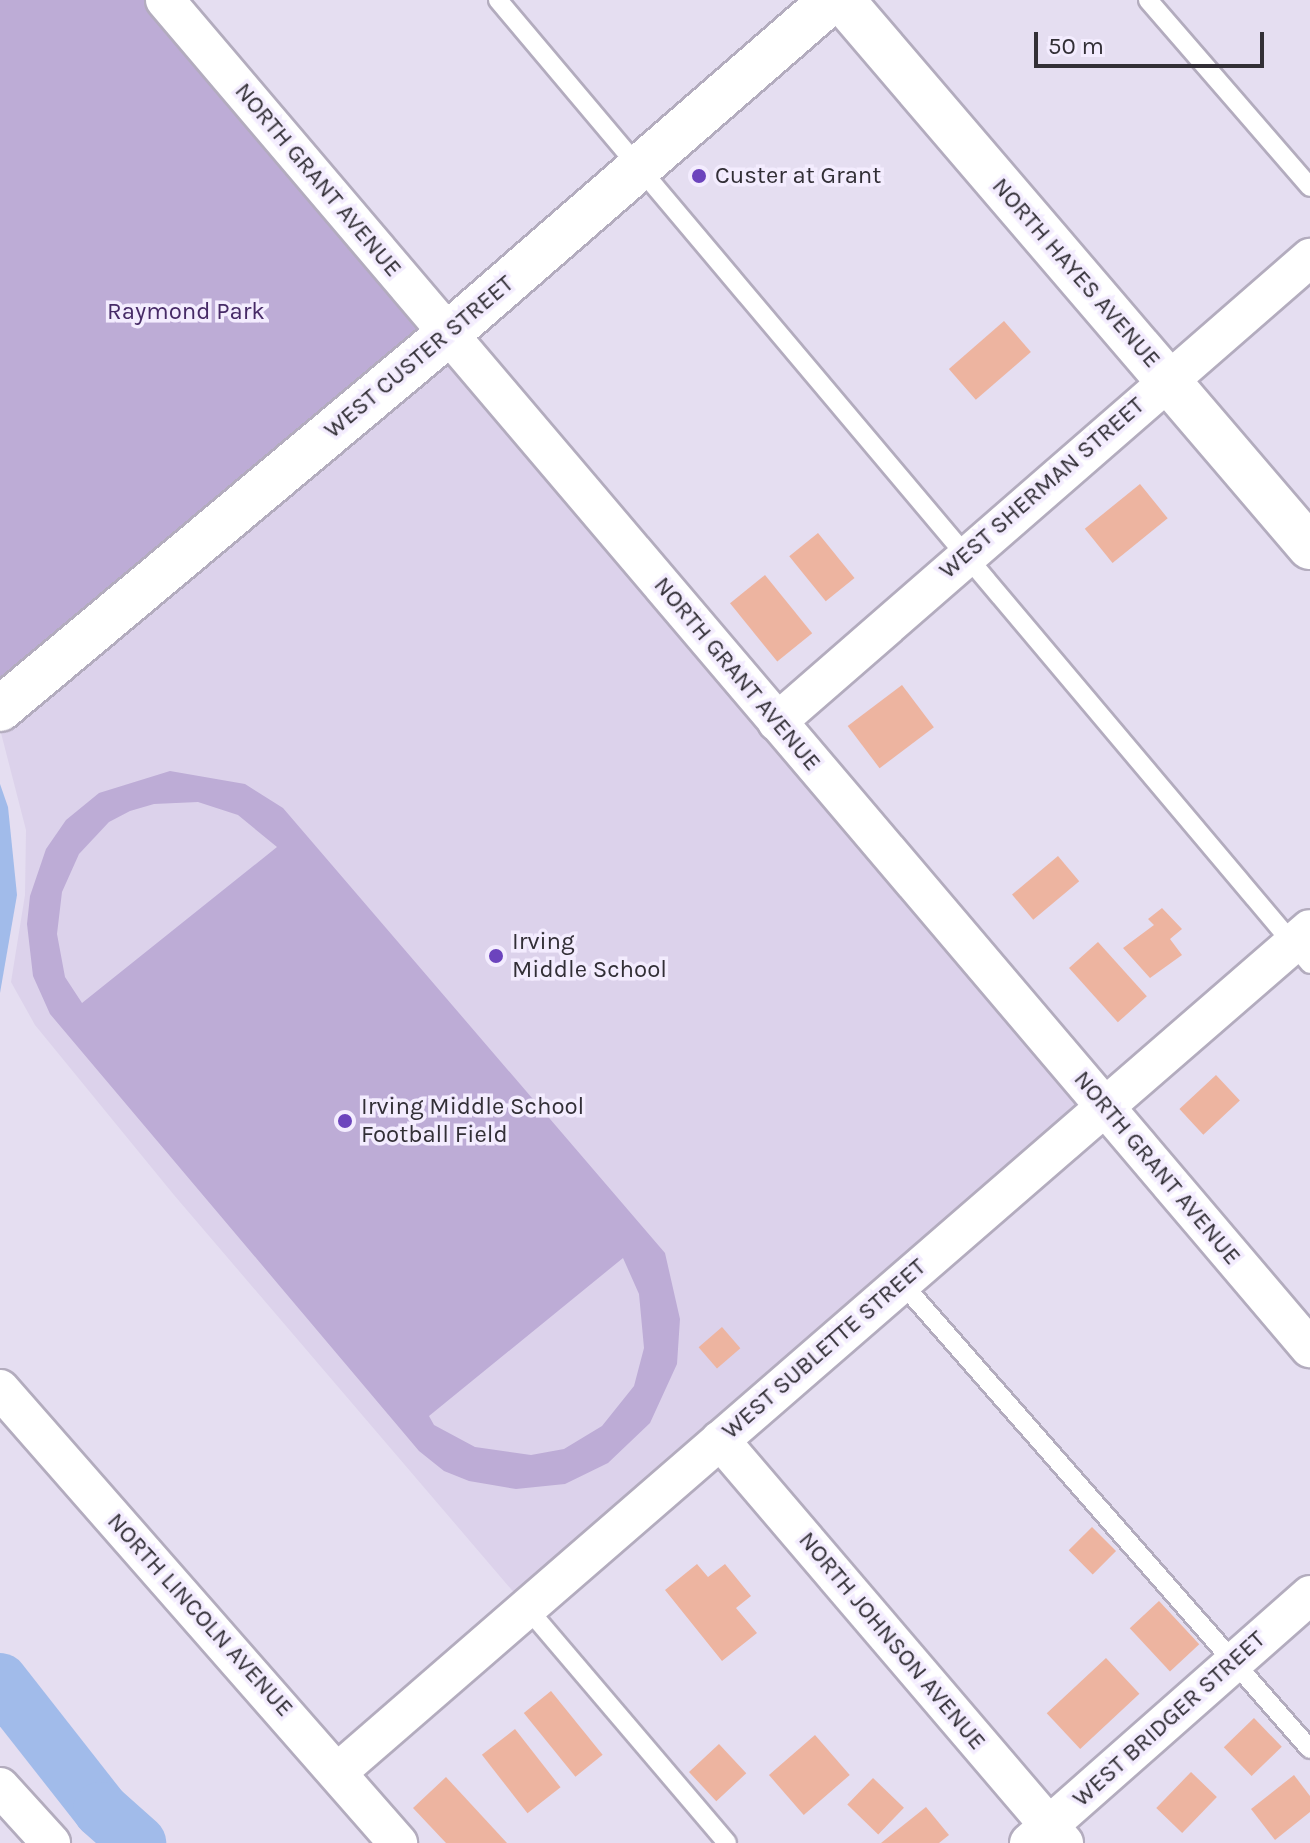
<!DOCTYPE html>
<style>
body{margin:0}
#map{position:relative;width:1310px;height:1843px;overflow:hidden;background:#e5def1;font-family:Karla,sans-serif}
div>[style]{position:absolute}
.built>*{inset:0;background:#dcd2eb}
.green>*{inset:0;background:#bdacd6}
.water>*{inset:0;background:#a1bbea}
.river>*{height:56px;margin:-28px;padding:0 28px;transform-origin:28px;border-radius:28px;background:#a1bbea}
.building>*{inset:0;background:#edb4a0;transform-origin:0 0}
.roads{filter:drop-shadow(2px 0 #b3acbe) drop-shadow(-2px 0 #b3acbe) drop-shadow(0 2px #b3acbe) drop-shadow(0 -2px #b3acbe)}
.lane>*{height:18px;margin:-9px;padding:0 9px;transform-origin:9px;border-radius:9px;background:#fff}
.street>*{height:38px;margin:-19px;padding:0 19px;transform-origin:19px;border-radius:19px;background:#fff}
.secondary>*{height:44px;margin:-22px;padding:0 22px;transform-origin:22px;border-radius:22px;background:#fff}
.dots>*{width:22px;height:22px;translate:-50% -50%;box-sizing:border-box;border:4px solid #f3ecfe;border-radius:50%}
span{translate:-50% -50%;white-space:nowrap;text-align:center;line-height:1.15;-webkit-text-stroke:7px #f3ecfe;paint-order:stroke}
.poi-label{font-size:24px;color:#322f36}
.left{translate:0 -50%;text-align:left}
.street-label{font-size:24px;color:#322f36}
.park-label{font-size:24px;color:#472b67}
.scale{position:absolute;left:1034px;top:32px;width:230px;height:36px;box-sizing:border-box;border:4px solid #322f36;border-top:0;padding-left:10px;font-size:24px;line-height:28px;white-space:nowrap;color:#322f36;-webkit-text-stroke:6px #f3ecfe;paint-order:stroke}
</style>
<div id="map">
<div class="built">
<div style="clip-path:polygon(448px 334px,1106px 1108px,528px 1609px,174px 1195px,35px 1025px,11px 982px,25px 895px,26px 830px,0 729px)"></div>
</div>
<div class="green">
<div style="clip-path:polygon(0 0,165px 0,448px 334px,0 709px)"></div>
<div style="clip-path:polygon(evenodd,170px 771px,245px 784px,283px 808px,665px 1253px,680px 1319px,677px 1364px,650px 1423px,608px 1463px,565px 1484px,516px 1489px,469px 1481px,444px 1471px,419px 1451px,50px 1014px,33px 976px,27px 924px,30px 896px,46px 849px,66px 820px,99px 793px,170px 771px,198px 802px,238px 815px,277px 847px,82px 1003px,65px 977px,57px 934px,62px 892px,79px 854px,109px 822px,130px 811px,154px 804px,198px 802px,170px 771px,623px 1258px,639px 1294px,644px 1348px,634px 1386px,602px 1426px,564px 1449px,531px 1455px,475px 1447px,434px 1425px,429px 1416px,623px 1258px)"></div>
</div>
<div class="water">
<div style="clip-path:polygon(0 784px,8px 807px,17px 895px,0 993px)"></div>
</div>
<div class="river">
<div style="left:0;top:1681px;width:164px;rotate:51.9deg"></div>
<div style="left:101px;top:1810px;width:50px;rotate:41.7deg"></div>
</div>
<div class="building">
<div style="left:1004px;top:321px;width:41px;height:73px;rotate:49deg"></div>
<div style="left:1140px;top:484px;width:44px;height:71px;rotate:51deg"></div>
<div style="left:818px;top:533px;width:58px;height:37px;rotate:51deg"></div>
<div style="left:765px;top:575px;width:75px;height:45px;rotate:51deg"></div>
<div style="left:902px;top:685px;width:53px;height:68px;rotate:53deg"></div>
<div style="left:1058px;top:856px;width:33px;height:60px;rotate:50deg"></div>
<div style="clip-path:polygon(1162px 908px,1182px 929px,1170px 939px,1182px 955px,1150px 978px,1123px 948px,1154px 925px,1148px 919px)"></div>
<div style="left:1098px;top:942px;width:73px;height:39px;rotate:48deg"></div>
<div style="left:1216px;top:1075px;width:35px;height:50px;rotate:47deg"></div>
<div style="left:722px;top:1327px;width:28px;height:31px;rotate:49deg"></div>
<div style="left:1092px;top:1527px;width:34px;height:33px;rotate:45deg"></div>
<div style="clip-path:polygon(697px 1564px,708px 1577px,725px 1564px,751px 1596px,736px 1608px,757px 1633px,722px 1661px,665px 1590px)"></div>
<div style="left:1159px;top:1601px;width:59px;height:40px;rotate:47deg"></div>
<div style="left:1106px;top:1658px;width:49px;height:81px;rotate:47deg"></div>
<div style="left:551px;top:1691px;width:82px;height:35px;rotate:51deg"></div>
<div style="left:1254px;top:1718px;width:40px;height:42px;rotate:46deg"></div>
<div style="left:515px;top:1729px;width:74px;height:42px;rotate:52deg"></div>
<div style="left:815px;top:1735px;width:53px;height:61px;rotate:49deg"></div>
<div style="left:719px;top:1744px;width:40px;height:41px;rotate:47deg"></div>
<div style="left:1191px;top:1772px;width:36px;height:50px;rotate:44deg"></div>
<div style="clip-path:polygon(1294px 1775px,1310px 1796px,1310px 1812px,1275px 1840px,1251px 1809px)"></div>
<div style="clip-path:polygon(446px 1777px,507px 1843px,446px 1843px,413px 1808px)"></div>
<div style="left:873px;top:1778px;width:43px;height:37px;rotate:44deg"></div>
<div style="clip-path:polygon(926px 1807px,949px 1835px,939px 1843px,881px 1843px)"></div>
</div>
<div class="roads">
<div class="lane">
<div style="left:498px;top:0;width:1260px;rotate:49.89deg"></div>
<div style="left:1148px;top:0;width:247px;rotate:49.1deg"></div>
<div style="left:900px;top:1281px;width:622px;rotate:48.78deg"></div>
<div style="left:528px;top:1609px;width:307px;rotate:49.6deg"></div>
</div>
<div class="street">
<div style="left:165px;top:0;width:1769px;rotate:49.66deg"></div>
<div style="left:777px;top:722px;width:707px;rotate:-41.04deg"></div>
<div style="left:0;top:1389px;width:604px;rotate:48.76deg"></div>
<div style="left:720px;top:1440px;width:530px;rotate:49.52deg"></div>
<div style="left:339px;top:1771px;width:1285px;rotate:-40.93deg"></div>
<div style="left:0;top:1787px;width:76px;rotate:47.7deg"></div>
<div style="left:1029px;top:1843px;width:375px;rotate:-41.4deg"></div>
</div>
<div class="secondary">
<div style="left:842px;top:0;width:720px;rotate:49.45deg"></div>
<div style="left:0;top:709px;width:584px;rotate:-39.93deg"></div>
<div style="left:448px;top:334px;width:509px;rotate:-41.02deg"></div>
</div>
</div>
<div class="dots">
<div style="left:699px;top:176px;background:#6c44bd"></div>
<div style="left:496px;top:956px;background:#6c44bd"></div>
<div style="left:345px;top:1121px;background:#6c44bd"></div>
</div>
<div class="poi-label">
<span class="left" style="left:715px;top:176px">Custer at Grant</span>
<span class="left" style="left:512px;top:956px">Irving<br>Middle School</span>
<span class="left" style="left:361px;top:1121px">Irving Middle School<br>Football Field</span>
</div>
<div class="street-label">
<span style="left:318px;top:180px;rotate:50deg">NORTH GRANT AVENUE</span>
<span style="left:1076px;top:273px;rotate:49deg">NORTH HAYES AVENUE</span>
<span style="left:419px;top:357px;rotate:-40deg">WEST CUSTER STREET</span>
<span style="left:1042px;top:488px;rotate:-41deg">WEST SHERMAN STREET</span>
<span style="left:737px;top:674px;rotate:50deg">NORTH GRANT AVENUE</span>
<span style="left:1157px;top:1168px;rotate:50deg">NORTH GRANT AVENUE</span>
<span style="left:824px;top:1349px;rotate:-41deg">WEST SUBLETTE STREET</span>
<span style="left:200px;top:1615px;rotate:48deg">NORTH LINCOLN AVENUE</span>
<span style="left:892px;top:1641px;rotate:50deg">NORTH JOHNSON AVENUE</span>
<span style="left:1169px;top:1719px;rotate:-42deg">WEST BRIDGER STREET</span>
</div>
<div class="park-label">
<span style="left:186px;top:312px">Raymond Park</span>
</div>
<div class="scale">50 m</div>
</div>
